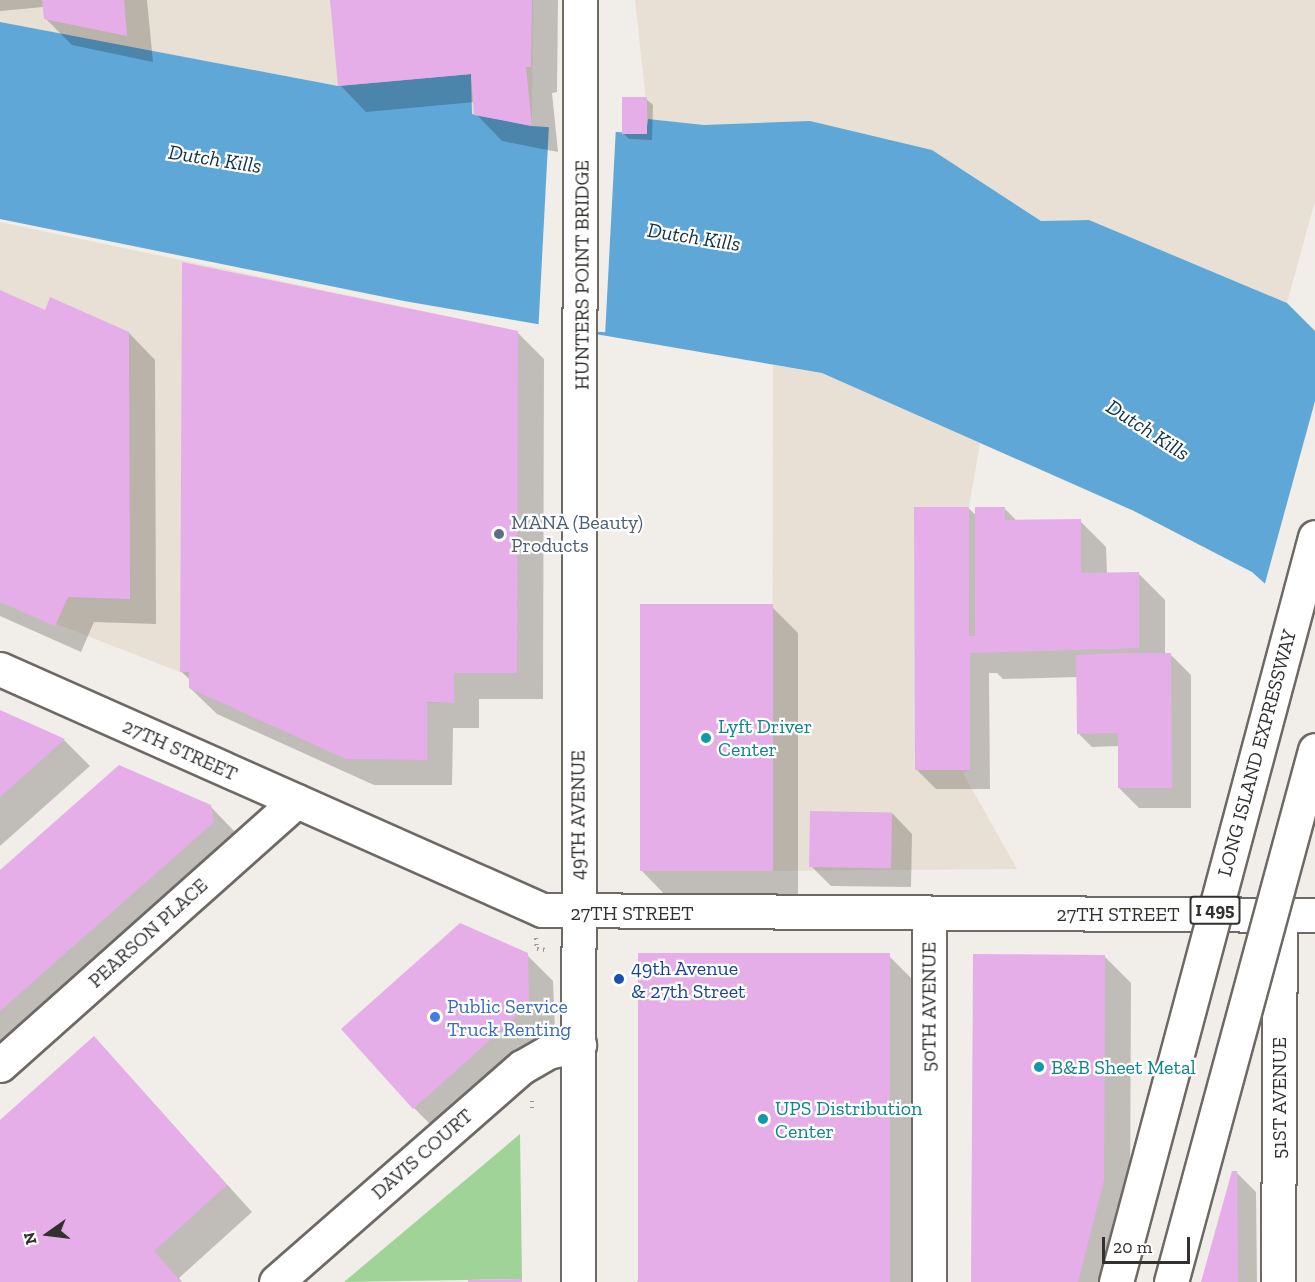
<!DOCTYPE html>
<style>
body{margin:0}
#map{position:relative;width:1315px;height:1282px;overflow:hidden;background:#f1ede8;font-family:"Zilla Slab",serif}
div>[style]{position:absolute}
.built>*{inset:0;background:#e8e0d5}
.green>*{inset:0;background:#9fd397}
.water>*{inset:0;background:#5fa7d7}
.pier>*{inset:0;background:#f1ede8;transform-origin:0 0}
.shadow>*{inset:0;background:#0003}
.building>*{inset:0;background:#e6aee9;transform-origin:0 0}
.path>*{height:4px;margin-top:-2px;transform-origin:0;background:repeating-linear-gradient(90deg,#989692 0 1.5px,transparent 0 6px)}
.roads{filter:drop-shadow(2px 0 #6d6a66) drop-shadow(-2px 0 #6d6a66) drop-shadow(0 2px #6d6a66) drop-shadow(0 -2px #6d6a66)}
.minor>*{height:33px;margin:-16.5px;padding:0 16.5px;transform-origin:16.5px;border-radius:16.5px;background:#fff}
.bridges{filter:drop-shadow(2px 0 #6d6a66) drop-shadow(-2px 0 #6d6a66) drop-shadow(0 2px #6d6a66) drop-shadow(0 -2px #6d6a66)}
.highway-bridge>*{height:33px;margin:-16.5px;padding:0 16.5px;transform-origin:16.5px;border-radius:16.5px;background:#fff}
.dots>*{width:16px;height:16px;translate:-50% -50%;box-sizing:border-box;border:3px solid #fff;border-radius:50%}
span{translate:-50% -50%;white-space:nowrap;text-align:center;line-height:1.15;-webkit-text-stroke:4.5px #fff;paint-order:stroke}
.shield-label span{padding:2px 4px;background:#fff;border:2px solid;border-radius:4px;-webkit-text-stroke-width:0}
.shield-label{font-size:18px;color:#32312f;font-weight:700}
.street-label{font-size:20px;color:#32312f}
.service-label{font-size:20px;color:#4e5e75}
.left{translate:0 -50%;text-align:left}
.culture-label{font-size:20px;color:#0d838f}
.transit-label{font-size:20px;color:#164399}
.shop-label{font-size:20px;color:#366cbe}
.water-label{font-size:21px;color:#113145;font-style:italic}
.north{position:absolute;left:18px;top:1204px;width:60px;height:60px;-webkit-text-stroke:4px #fff;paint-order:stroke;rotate:256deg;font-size:16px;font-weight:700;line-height:24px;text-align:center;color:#32312f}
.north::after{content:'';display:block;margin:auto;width:21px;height:27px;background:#32312f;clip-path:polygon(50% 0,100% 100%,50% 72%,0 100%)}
.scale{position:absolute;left:1102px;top:1237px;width:88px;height:27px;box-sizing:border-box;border:3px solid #32312f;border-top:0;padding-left:8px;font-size:18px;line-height:21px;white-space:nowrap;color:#32312f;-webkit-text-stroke:4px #fff;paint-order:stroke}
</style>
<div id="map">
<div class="built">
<div style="clip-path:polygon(0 0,533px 0,532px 126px,471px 114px,470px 74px,338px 86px,0 22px)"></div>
<div style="clip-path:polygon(635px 0,1315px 0,1315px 201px,1287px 303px,1089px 220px,1041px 221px,932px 150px,648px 119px)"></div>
<div style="clip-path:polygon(0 222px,518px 331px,517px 673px,454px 673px,454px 703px,427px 703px,427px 760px,346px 759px,180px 672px,0 602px)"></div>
<div style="clip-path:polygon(773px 365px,822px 373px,980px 443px,969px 507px,970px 770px,963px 773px,1017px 869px,772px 871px)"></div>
</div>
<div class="green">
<div style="clip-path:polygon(520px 1134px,522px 1279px,344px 1282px)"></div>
</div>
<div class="water">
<div style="clip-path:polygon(0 22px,338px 86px,471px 74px,472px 114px,532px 126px,646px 134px,648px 119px,704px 125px,810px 121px,932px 150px,1041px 221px,1089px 220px,1287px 303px,1315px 331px,1315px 629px,1252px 572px,1134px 511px,822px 373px,404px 301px,0 219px)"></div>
</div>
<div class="pier">
<div style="left:549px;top:125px;width:67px;height:204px;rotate:3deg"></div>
<div style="clip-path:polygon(1315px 401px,1315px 632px,1264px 587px)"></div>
</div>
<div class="shadow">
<div style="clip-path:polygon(0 0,147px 0,153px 62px,72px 45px,45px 18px,44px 7px,0 11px)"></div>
<div style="clip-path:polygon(332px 0,558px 0,557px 92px,552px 93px,558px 152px,502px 141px,476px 114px,475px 102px,366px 112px,340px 85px)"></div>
<div style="clip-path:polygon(646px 99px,653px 105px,652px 140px,629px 139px,623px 133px)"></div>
<div style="clip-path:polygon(0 292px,46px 312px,129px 333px,155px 360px,156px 624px,94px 622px,81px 652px,0 616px)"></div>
<div style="clip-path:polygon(518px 333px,544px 359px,543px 699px,479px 699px,479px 728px,453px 728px,452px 785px,374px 785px,217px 714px,190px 688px,190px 680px,181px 671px)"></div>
<div style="clip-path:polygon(968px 508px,977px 516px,1004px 508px,1017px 521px,1080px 521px,1106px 547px,1107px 574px,1139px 574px,1165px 600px,1165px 655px,1171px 655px,1191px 675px,1191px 808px,1139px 808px,1119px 788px,1119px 746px,1092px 747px,1078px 733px,1078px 677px,1003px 679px,997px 673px,989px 673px,990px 789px,936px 789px,916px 769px)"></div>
<div style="clip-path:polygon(772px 607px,798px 633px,798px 897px,667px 897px,641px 870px)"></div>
<div style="clip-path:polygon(0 712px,65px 741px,90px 766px,0 846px)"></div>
<div style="clip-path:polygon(210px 806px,236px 833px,0 1060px,0 873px)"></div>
<div style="clip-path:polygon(892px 813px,912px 834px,911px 887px,831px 886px,811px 866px)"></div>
<div style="clip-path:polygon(527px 955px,553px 981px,555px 1031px,440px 1134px,414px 1108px)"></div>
<div style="clip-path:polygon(890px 957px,916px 983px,914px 1282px,637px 1282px)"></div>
<div style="clip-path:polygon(1105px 957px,1131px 983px,1130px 1207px,1111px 1282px,973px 1282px)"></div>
<div style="clip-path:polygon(94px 1038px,252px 1212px,179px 1278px,182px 1282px,0 1282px,0 1122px)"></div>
<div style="clip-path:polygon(1236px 1172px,1256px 1192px,1257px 1282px,1203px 1282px)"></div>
</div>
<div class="building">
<div style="clip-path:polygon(42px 0,124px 0,127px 36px,44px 19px)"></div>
<div style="clip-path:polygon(330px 0,532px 0,531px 67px,526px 67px,532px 126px,474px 115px,471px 74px,338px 86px)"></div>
<div style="left:622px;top:97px;width:25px;height:37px"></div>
<div style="clip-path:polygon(182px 262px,518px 331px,517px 673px,454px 673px,454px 703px,427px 702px,427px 760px,346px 759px,189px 688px,189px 672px,180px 672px)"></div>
<div style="clip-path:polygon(0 290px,45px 310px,50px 297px,129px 332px,130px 599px,68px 597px,55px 626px,0 602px)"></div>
<div style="clip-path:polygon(914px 507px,969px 507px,969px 636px,975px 636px,975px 507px,1005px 507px,1005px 520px,1081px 519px,1081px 573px,1139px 572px,1139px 648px,970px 653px,970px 770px,915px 770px)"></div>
<div style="left:640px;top:604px;width:133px;height:267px"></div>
<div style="clip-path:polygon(1118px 653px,1171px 653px,1172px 788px,1118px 788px,1118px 733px,1077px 734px,1076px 655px)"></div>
<div style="clip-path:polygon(0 710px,65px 739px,0 797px)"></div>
<div style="clip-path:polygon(119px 765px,211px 805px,214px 822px,0 1011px,0 870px)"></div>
<div style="left:810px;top:811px;width:82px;height:56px;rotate:1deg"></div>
<div style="clip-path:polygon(460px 923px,528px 953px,529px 1005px,413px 1109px,341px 1029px)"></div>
<div style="left:638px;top:953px;width:252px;height:329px"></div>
<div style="clip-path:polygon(973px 954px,1105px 955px,1104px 1180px,1078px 1282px,971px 1282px)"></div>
<div style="clip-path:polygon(94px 1036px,227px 1185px,154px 1251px,181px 1282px,0 1282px,0 1120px)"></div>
<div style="clip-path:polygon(1232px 1171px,1237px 1171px,1238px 1282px,1201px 1282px)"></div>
<div style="clip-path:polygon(522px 1279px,522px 1282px,468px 1282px,468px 1280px)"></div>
</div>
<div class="path">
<div style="left:536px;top:938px;width:11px;rotate:85deg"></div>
<div style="left:537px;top:949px;width:9px;rotate:6deg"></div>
<div style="left:538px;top:1002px;width:11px;rotate:80deg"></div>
<div style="left:532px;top:1101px;width:9px;rotate:90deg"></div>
</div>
<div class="roads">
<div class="minor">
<div style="left:0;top:669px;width:593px;rotate:23.97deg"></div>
<div style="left:542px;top:910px;width:773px;rotate:0.37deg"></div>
<div style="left:0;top:1065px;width:397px;rotate:-41.7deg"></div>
<div style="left:276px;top:1282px;width:327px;rotate:-41.2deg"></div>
<div style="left:522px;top:1067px;width:30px;rotate:-30deg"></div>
<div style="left:548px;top:1052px;width:32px;rotate:-13deg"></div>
<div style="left:578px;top:1282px;width:1282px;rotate:-89.91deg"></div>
<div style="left:929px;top:1282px;width:369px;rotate:-90deg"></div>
<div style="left:1278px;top:1282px;width:367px;rotate:-89.7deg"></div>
</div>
</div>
<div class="bridges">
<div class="highway-bridge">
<div style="left:1116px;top:1282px;width:771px;rotate:-75.04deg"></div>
<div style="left:1171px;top:1282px;width:551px;rotate:-74.85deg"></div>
</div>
</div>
<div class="dots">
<div style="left:499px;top:534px;background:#5c6f8a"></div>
<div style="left:706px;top:738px;background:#0f9aa8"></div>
<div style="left:619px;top:979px;background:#1a4fb4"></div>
<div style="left:435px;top:1017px;background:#3f7fe0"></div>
<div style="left:1039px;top:1067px;background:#0f9aa8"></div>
<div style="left:763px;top:1119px;background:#0f9aa8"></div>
</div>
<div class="shield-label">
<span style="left:1215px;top:910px">I 495</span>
</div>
<div class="street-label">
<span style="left:582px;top:275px;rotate:-90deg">HUNTERS POINT BRIDGE</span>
<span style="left:180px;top:750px;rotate:24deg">27TH STREET</span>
<span style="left:1257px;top:753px;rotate:-75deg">LONG ISLAND EXPRESSWAY</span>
<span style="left:578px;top:815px;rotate:-90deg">49TH AVENUE</span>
<span style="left:632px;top:913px">27TH STREET</span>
<span style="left:1118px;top:914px">27TH STREET</span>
<span style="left:148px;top:933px;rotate:-42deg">PEARSON PLACE</span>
<span style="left:929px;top:1007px;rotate:-90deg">50TH AVENUE</span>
<span style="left:1279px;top:1098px;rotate:-90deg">51ST AVENUE</span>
<span style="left:422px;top:1154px;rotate:-41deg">DAVIS COURT</span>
</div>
<div class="service-label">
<span class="left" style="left:511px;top:534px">MANA (Beauty)<br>Products</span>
</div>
<div class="culture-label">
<span class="left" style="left:718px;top:738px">Lyft Driver<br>Center</span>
<span class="left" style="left:1051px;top:1067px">B&amp;B Sheet Metal</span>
<span class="left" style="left:775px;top:1120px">UPS Distribution<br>Center</span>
</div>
<div class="transit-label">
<span class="left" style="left:631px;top:980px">49th Avenue<br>&amp; 27th Street</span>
</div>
<div class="shop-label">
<span class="left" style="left:447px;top:1018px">Public Service<br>Truck Renting</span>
</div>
<div class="water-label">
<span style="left:215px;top:159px;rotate:9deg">Dutch Kills</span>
<span style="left:694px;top:237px;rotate:9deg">Dutch Kills</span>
<span style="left:1148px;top:430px;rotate:33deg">Dutch Kills</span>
</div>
<div class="north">N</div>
<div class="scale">20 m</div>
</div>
